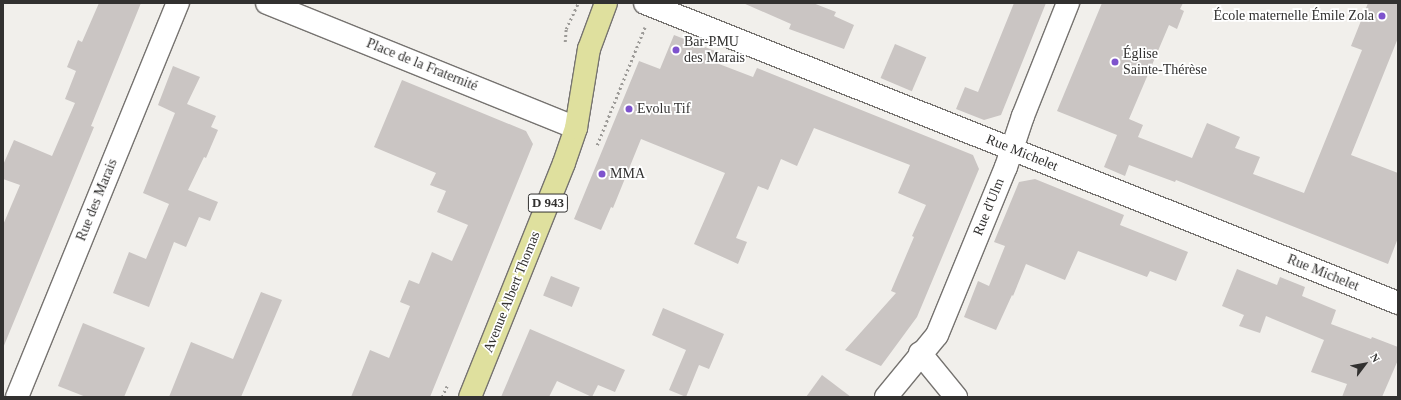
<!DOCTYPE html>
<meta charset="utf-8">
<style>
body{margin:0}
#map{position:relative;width:1401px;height:400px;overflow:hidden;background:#f1efeb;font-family:Georgia,serif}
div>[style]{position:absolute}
.building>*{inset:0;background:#cac5c3;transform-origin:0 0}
.path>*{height:2.5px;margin-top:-1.25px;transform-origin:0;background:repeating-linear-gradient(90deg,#9d9b98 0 2px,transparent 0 5px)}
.roads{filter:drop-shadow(1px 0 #767370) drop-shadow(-1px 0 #767370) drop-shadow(0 1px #767370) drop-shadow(0 -1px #767370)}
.street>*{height:22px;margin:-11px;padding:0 11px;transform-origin:11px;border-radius:11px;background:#fff}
.primary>*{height:22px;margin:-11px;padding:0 11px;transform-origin:11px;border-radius:11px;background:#dfe09e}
.dots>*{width:11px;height:11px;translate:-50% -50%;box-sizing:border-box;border:2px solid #fff;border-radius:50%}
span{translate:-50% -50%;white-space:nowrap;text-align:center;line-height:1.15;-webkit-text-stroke:3.5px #fff;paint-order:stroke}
.shield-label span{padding:1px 3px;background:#fff;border:1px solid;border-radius:3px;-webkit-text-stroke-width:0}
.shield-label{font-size:13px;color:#323130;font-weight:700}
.poi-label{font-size:14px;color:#323130}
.right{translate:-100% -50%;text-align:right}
.left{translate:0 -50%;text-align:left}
.street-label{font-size:14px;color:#323130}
.frame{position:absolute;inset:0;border:4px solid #323130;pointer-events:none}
.north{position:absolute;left:1345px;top:344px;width:40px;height:40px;-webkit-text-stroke:3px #fff;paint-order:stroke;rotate:58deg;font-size:11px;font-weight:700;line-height:16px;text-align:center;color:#323130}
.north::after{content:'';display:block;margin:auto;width:14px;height:18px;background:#323130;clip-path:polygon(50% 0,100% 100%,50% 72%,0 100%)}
</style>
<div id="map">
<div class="building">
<div style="clip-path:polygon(99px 3px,141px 3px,91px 126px,94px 127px,3px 348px,3px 225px,20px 185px,3px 179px,3px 165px,14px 140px,52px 156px,75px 103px,65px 99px,76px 71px,67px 67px,78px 40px,82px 42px)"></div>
<div style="clip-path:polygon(743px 3px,813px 3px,836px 12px,834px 16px,854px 25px,844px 49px,789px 29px,791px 24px)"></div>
<div style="clip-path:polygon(1014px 3px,1046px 3px,1001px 115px,984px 120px,956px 109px,965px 87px,978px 92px)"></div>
<div style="clip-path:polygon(1102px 3px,1183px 3px,1180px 9px,1184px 11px,1177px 29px,1169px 25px,1129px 119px,1143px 125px,1138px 137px,1192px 158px,1207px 123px,1240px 137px,1235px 148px,1260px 157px,1253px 174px,1304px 193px,1362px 50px,1351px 46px,1368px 3px,1398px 3px,1398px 38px,1351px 155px,1398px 173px,1398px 238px,1388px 264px,1176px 180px,1175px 182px,1129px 165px,1125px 176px,1104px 167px,1117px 135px,1057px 111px)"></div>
<div style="clip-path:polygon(674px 35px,723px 54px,719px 64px,753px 77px,757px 68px,973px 155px,979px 169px,917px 317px,881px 366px,845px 350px,896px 293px,891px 291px,914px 237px,912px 236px,926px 205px,898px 193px,910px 165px,814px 128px,797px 166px,781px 159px,768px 190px,758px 186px,736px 238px,747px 242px,738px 264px,694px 244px,725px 173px,641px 139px,613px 208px,611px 207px,601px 230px,574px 219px,639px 61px,660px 69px)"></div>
<div style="left:895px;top:44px;width:34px;height:37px;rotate:23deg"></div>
<div style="clip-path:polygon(173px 66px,200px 77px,187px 104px,216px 116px,211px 127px,218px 130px,206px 158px,204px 157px,188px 190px,218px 202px,210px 221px,199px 217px,186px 247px,174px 242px,149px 307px,113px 293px,129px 252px,146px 259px,169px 204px,143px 193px,175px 113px,158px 105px)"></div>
<div style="clip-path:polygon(402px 80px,526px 131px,533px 144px,430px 397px,351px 397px,370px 350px,389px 358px,410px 306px,400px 302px,409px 280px,419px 284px,432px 252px,452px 261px,468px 225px,437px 212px,446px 191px,430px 185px,436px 173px,374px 147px)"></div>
<div style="clip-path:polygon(1035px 179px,1124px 215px,1120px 225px,1188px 252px,1176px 281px,1150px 271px,1147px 277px,1078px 251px,1065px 280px,1026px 264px,1013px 296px,1012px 295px,996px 330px,964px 317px,978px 281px,989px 286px,1005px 246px,994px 242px,1019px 182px)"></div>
<div style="clip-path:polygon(1237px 269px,1277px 285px,1280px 277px,1305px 287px,1302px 296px,1336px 310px,1331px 324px,1371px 339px,1372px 337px,1398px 347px,1398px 360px,1382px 397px,1342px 397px,1347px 384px,1311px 372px,1324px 340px,1266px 316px,1260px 333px,1239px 326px,1244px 315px,1222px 306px)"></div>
<div style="left:551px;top:276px;width:31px;height:21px;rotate:22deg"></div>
<div style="clip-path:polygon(261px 292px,282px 300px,241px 397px,169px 397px,191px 342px,233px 359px)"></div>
<div style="clip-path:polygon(663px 308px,724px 334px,709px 369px,699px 365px,686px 397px,669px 390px,686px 350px,652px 335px)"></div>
<div style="clip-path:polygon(83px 323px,145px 348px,124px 397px,86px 397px,58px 386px)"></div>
<div style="clip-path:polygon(530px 329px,625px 370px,615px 392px,598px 385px,592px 397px,557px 381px,549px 397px,501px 397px)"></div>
<div style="clip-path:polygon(822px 375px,851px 397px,806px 397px)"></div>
</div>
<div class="path">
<div style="left:565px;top:42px;width:13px;rotate:-86deg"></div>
<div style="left:566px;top:29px;width:29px;rotate:-65deg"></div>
<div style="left:597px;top:145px;width:127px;rotate:-67.9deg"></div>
<div style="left:442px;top:397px;width:12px;rotate:-66deg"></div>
</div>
<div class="roads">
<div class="street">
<div style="left:267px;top:3px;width:333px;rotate:22deg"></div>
<div style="left:645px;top:3px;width:811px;rotate:21.72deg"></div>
<div style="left:920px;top:353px;width:57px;rotate:50.7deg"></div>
<div style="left:17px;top:397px;width:426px;rotate:-67.8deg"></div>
<div style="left:886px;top:397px;width:80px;rotate:-50.6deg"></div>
<div style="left:937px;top:335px;width:182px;rotate:-67.7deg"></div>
<div style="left:1006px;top:167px;width:54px;rotate:-71.6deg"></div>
<div style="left:1023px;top:116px;width:122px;rotate:-68.3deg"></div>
</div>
<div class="primary">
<div style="left:470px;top:397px;width:252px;rotate:-68.1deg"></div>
<div style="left:564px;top:163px;width:37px;rotate:-71deg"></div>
<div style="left:576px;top:128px;width:80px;rotate:-80.7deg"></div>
<div style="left:589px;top:49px;width:49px;rotate:-69.7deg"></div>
</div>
</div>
<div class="dots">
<div style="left:1382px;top:16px;background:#7e53cd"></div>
<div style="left:676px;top:50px;background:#7e53cd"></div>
<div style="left:1115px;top:62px;background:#7e53cd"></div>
<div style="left:629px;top:109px;background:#7e53cd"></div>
<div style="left:602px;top:174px;background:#7e53cd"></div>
</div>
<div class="shield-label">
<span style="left:548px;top:203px">D 943</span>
</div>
<div class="poi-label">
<span class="right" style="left:1374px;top:16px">École maternelle Émile Zola</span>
<span class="left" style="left:684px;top:50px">Bar-PMU<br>des Marais</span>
<span class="left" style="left:1123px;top:62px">Église<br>Sainte-Thérèse</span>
<span class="left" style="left:637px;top:109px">Evolu Tif</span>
<span class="left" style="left:610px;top:174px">MMA</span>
</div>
<div class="street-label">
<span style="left:422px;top:65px;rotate:22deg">Place de la Fraternité</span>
<span style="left:1022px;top:153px;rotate:22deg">Rue Michelet</span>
<span style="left:97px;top:200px;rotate:-68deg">Rue des Marais</span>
<span style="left:989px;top:207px;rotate:-68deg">Rue d'Ulm</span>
<span style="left:1323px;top:273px;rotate:22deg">Rue Michelet</span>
<span style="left:512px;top:292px;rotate:-68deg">Avenue Albert Thomas</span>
</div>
<div class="frame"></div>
<div class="north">N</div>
</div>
